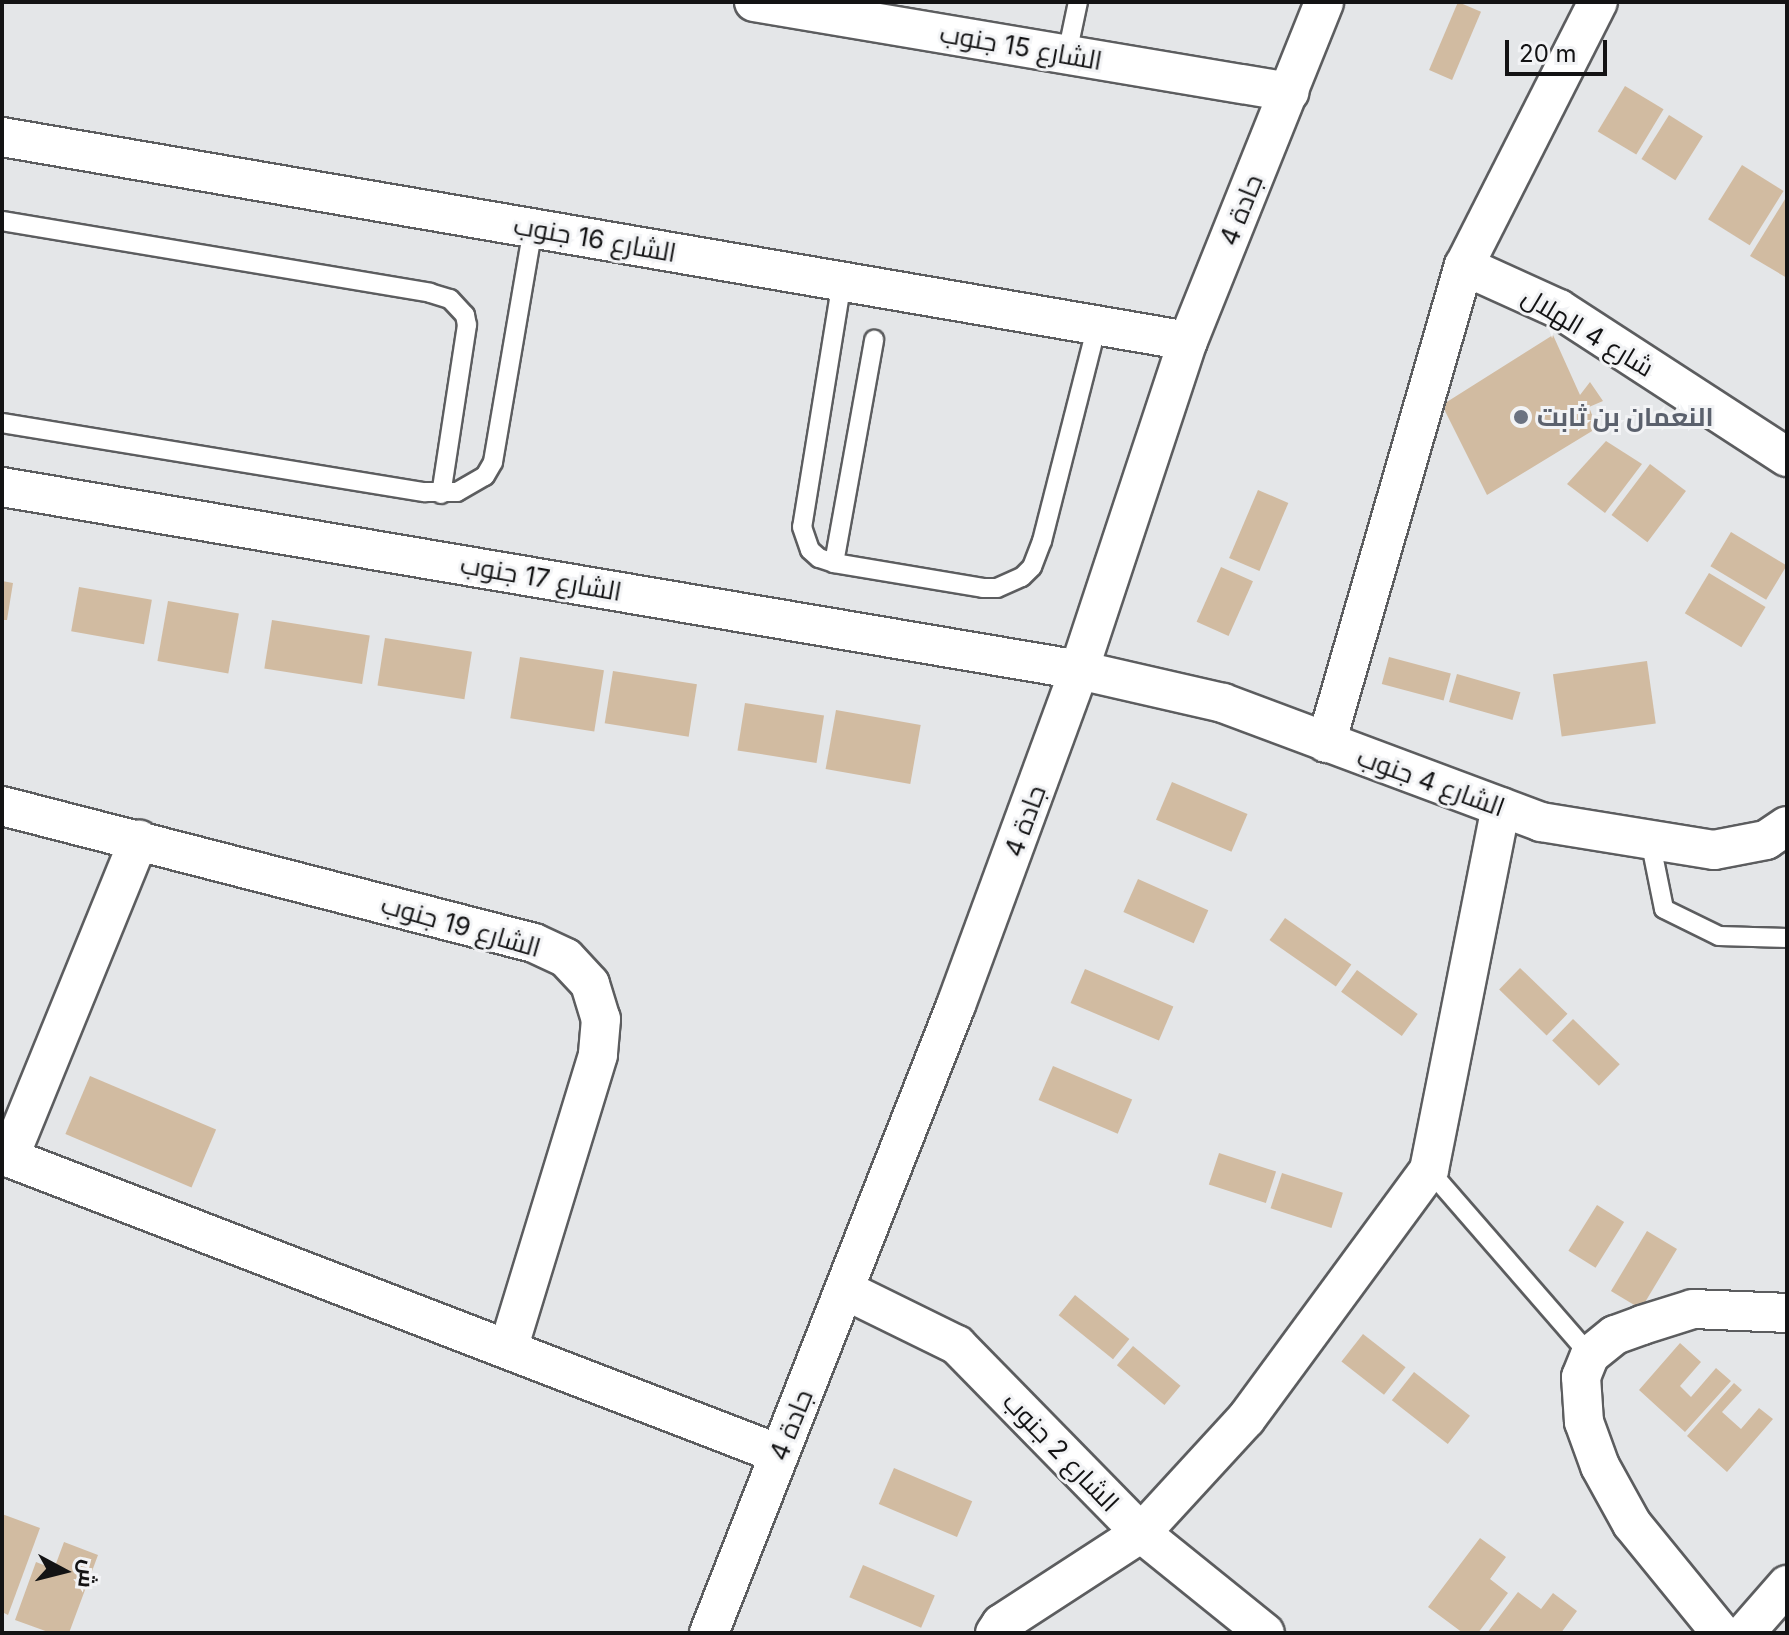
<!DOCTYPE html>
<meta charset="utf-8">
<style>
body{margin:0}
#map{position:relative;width:1789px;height:1635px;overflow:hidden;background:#e4e6e8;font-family:Inter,Cairo,sans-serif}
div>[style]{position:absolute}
.building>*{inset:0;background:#d1bba1;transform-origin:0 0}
.roads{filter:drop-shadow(2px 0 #5c5d5f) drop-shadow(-2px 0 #5c5d5f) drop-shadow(0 2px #5c5d5f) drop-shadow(0 -2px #5c5d5f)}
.service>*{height:18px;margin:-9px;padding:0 9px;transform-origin:9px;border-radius:9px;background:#fff}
.minor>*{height:38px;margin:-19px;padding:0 19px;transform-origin:19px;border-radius:19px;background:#fff}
.dots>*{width:22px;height:22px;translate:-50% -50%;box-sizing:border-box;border:4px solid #f2f3f5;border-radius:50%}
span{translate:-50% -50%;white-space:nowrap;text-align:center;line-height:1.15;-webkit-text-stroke:6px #f2f3f5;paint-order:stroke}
.street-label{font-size:26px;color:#131314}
.worship-label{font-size:26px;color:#5b616d;font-weight:700}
.left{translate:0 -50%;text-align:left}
.frame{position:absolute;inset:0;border:4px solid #131314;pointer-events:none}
.north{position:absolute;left:24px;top:1531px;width:80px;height:80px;-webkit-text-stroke:6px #f2f3f5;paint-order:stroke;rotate:97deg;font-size:22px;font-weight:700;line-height:32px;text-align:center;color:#131314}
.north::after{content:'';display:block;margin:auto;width:28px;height:36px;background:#131314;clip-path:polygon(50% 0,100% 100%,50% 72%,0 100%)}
.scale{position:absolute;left:1505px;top:40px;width:102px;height:36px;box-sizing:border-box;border:4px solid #131314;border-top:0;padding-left:10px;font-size:24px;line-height:28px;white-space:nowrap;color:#131314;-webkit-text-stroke:6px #f2f3f5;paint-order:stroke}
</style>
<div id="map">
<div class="building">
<div style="left:1458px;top:2px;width:25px;height:74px;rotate:23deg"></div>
<div style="left:1625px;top:86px;width:45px;height:53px;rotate:31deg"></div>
<div style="left:1669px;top:115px;width:40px;height:52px;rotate:32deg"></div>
<div style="left:1742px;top:165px;width:49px;height:64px;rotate:32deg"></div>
<div style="clip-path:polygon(1787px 196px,1787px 278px,1750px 256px)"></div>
<div style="clip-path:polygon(1553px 335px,1580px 395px,1590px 382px,1603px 401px,1589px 407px,1597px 428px,1487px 495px,1442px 405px)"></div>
<div style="clip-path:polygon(1606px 441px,1642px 464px,1605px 513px,1567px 484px)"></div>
<div style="left:1650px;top:464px;width:45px;height:64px;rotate:37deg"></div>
<div style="left:1258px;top:490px;width:33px;height:74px;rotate:23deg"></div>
<div style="left:1731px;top:532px;width:65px;height:40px;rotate:31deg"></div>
<div style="left:1221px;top:567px;width:35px;height:60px;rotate:24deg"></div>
<div style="left:1709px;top:573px;width:66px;height:47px;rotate:31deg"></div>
<div style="clip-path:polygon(2px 581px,13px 583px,7px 620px,2px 620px)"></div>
<div style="left:79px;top:587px;width:74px;height:45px;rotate:10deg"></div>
<div style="left:168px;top:601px;width:72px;height:61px;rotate:10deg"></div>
<div style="left:272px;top:620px;width:99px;height:49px;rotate:9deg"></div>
<div style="left:385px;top:638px;width:88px;height:48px;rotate:9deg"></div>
<div style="left:520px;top:657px;width:85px;height:62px;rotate:9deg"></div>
<div style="left:1389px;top:657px;width:64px;height:28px;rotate:15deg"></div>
<div style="left:1647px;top:661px;width:63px;height:95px;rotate:82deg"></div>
<div style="left:613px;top:671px;width:85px;height:53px;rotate:9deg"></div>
<div style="left:1457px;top:674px;width:66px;height:29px;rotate:16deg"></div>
<div style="left:745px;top:703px;width:80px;height:48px;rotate:9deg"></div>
<div style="left:836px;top:710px;width:86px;height:60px;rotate:10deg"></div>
<div style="left:1172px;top:782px;width:82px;height:41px;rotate:23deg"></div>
<div style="left:1138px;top:879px;width:77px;height:36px;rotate:24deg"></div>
<div style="left:1285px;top:918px;width:81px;height:27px;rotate:35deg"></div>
<div style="left:1520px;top:968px;width:66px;height:30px;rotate:44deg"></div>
<div style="left:1085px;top:969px;width:96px;height:37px;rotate:23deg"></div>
<div style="left:1357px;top:970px;width:75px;height:27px;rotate:36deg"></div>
<div style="left:1573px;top:1019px;width:65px;height:30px;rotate:44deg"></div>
<div style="left:1053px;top:1066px;width:86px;height:37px;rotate:23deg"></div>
<div style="left:90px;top:1076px;width:137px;height:63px;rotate:23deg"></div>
<div style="left:1219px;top:1153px;width:60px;height:33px;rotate:18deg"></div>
<div style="left:1282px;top:1173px;width:64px;height:37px;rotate:18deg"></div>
<div style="left:1597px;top:1205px;width:32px;height:54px;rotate:32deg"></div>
<div style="left:1647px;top:1231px;width:35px;height:70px;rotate:31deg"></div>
<div style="left:1075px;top:1295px;width:70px;height:26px;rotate:39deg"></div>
<div style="left:1363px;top:1334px;width:54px;height:35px;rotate:38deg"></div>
<div style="clip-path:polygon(1680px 1343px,1701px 1362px,1680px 1386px,1691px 1397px,1716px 1368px,1731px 1381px,1685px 1432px,1639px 1390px)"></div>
<div style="left:1133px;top:1346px;width:62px;height:25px;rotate:40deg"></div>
<div style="left:1414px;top:1372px;width:71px;height:36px;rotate:38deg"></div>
<div style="clip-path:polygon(1734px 1383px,1742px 1390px,1722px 1412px,1741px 1429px,1759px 1408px,1773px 1419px,1727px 1472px,1687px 1436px)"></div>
<div style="left:894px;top:1468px;width:85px;height:39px;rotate:23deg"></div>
<div style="clip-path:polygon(2px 1514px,40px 1528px,8px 1615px,2px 1612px)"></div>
<div style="clip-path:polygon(1480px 1538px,1506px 1557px,1490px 1579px,1508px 1593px,1478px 1633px,1463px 1633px,1428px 1607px)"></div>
<div style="clip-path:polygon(64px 1542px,98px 1555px,69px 1633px,51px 1633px,15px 1620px,36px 1562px,54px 1569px)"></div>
<div style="left:863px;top:1565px;width:78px;height:35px;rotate:23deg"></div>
<div style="clip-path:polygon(1518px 1592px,1541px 1609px,1553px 1593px,1577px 1611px,1561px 1633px,1487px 1633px)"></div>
</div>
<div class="roads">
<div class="service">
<div style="left:1067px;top:54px;width:53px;rotate:-78.1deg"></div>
<div style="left:2px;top:221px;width:434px;rotate:9.5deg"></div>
<div style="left:430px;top:293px;width:21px;rotate:17deg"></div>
<div style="left:450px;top:299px;width:22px;rotate:47deg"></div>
<div style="left:465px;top:315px;width:10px;rotate:79deg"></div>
<div style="left:467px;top:325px;width:171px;rotate:98.7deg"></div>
<div style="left:842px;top:281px;width:249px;rotate:99.2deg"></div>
<div style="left:802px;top:527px;width:24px;rotate:71deg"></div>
<div style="left:810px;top:550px;width:12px;rotate:42deg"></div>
<div style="left:819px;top:558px;width:16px;rotate:18deg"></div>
<div style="left:834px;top:563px;width:151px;rotate:9.5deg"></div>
<div style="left:983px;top:588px;width:14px"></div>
<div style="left:997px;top:588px;width:27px;rotate:-24deg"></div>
<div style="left:1022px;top:577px;width:14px;rotate:-45deg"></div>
<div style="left:1032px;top:567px;width:28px;rotate:-69deg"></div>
<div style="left:1042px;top:541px;width:223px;rotate:-75.7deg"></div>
<div style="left:2px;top:423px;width:429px;rotate:9.3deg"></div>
<div style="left:425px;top:492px;width:32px"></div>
<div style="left:457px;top:492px;width:32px;rotate:-30deg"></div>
<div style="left:485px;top:476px;width:16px;rotate:-60deg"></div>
<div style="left:493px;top:462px;width:237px;rotate:-80.3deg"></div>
<div style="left:834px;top:563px;width:227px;rotate:-79.8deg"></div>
<div style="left:1650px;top:840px;width:70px;rotate:78.5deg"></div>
<div style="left:1664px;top:909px;width:61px;rotate:26.1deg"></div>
<div style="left:1719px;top:936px;width:68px;rotate:1.7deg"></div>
<div style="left:1429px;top:1170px;width:245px;rotate:49deg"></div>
</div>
<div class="minor">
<div style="left:754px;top:2px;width:543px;rotate:9.55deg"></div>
<div style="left:2px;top:137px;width:1203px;rotate:9.76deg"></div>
<div style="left:1464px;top:266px;width:104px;rotate:24.4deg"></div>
<div style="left:1559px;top:309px;width:272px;rotate:33deg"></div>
<div style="left:2px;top:487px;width:1092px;rotate:9.64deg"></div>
<div style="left:1079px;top:670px;width:148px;rotate:12.9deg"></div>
<div style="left:1223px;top:703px;width:340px;rotate:20.5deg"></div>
<div style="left:1541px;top:822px;width:175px;rotate:9.2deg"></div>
<div style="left:1714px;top:850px;width:53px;rotate:-10.9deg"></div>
<div style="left:1766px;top:840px;width:25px;rotate:-34deg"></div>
<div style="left:1326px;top:743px;width:497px;rotate:-73.9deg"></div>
<div style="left:1464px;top:266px;width:296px;rotate:-63.1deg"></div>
<div style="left:2px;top:806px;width:549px;rotate:14.44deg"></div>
<div style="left:534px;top:943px;width:35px;rotate:25deg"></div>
<div style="left:566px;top:958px;width:35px;rotate:47deg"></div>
<div style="left:590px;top:984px;width:37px;rotate:73deg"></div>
<div style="left:601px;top:1019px;width:36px;rotate:95deg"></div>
<div style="left:598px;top:1055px;width:308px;rotate:107deg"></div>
<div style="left:2px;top:1155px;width:833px;rotate:21.05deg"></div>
<div style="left:9px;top:1158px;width:344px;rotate:-67.8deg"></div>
<div style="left:845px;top:1290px;width:125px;rotate:26.2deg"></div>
<div style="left:957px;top:1345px;width:263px;rotate:45.6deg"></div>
<div style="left:1141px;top:1533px;width:159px;rotate:38.9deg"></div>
<div style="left:709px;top:1633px;width:675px;rotate:-68.53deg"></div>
<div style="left:956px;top:1005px;width:357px;rotate:-69.8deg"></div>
<div style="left:1079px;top:670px;width:347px;rotate:-71.7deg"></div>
<div style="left:1188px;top:341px;width:365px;rotate:-68.1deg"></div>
<div style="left:995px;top:1633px;width:11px;rotate:-56deg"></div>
<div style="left:1001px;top:1624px;width:167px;rotate:-33deg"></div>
<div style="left:1141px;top:1533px;width:155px;rotate:-47.4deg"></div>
<div style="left:1246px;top:1419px;width:309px;rotate:-53.7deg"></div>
<div style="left:1429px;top:1170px;width:370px;rotate:-78.8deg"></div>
<div style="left:1721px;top:1633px;width:141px;rotate:-129.2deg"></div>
<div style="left:1632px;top:1524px;width:66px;rotate:-118.9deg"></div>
<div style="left:1600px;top:1466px;width:47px;rotate:-110deg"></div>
<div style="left:1584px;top:1422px;width:45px;rotate:-93.8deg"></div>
<div style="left:1581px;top:1377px;width:24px;rotate:-68deg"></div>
<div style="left:1590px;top:1355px;width:32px;rotate:-39deg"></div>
<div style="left:1615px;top:1335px;width:29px;rotate:-20deg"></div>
<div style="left:1642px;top:1325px;width:53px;rotate:-17.4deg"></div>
<div style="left:1693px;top:1309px;width:94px;rotate:2.4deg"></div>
<div style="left:1745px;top:1633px;width:64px;rotate:-48.8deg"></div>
</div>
</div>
<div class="dots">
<div style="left:1521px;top:417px;background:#6b7280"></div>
</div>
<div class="street-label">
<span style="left:1021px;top:47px;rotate:10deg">الشارع 15 جنوب</span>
<span style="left:1241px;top:210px;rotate:-68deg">جادة 4</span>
<span style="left:595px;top:239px;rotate:10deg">الشارع 16 جنوب</span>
<span style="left:1588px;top:332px;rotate:31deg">شارع 4 الهلال</span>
<span style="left:541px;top:578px;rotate:10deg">الشارع 17 جنوب</span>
<span style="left:1431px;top:782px;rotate:20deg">الشارع 4 جنوب</span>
<span style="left:1025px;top:821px;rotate:-70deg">جادة 4</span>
<span style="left:461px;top:926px;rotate:16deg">الشارع 19 جنوب</span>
<span style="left:791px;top:1425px;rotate:-68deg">جادة 4</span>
<span style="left:1061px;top:1452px;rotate:46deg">الشارع 2 جنوب</span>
</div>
<div class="worship-label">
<span class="left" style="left:1537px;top:417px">النعمان بن ثابت</span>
</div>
<div class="frame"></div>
<div class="north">ش</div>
<div class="scale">20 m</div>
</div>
